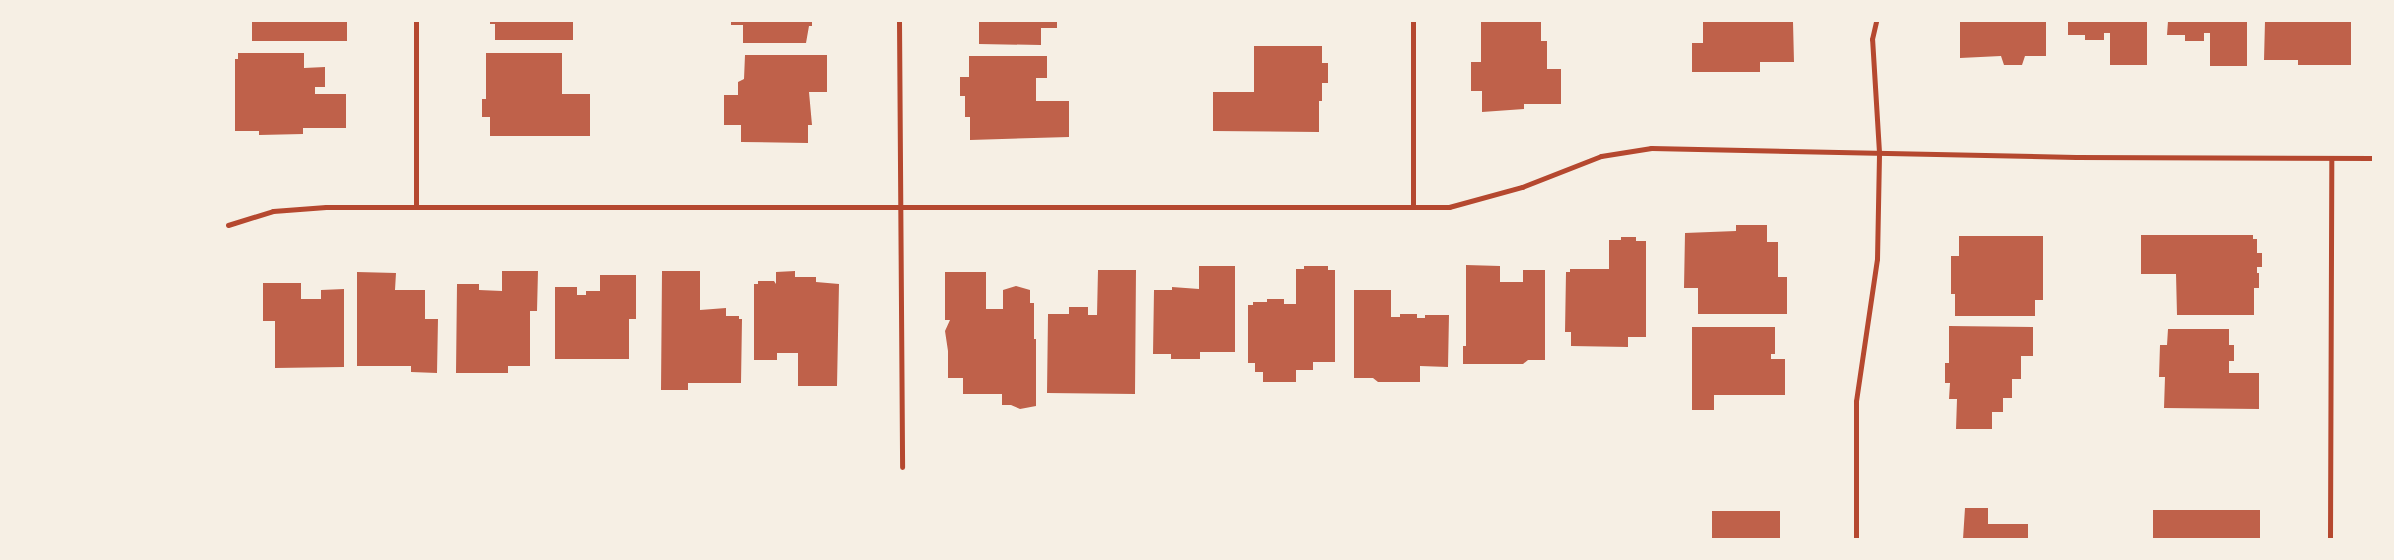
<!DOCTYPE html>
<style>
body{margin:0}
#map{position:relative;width:2394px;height:560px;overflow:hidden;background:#f6efe4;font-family:Poppins,sans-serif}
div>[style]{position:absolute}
.building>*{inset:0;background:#bf614a;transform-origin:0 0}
.minor>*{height:5px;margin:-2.5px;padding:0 2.5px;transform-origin:2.5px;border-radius:2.5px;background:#b5482f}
span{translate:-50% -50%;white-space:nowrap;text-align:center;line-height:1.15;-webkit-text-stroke:5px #f6efe4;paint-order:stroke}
.frame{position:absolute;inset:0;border:22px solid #f6efe4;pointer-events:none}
</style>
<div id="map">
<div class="building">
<div style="left:252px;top:21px;width:95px;height:20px"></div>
<div style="clip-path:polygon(490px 21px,573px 21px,573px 40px,495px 40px,495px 24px,490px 24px)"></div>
<div style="clip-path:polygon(731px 21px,812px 21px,812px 26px,809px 26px,806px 43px,743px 43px,743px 25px,731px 25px)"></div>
<div style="clip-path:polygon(979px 21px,1057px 21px,1057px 28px,1041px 28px,1041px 45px,979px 44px)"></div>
<div style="clip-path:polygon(1481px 21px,1541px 21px,1541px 41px,1547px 41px,1547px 69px,1561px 69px,1561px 104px,1524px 104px,1524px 109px,1482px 112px,1482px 91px,1471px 91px,1471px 62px,1481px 62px)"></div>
<div style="clip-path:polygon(1703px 21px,1793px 22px,1794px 62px,1760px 62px,1760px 72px,1692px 72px,1692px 43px,1703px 43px)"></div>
<div style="clip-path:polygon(1960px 21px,2046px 21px,2046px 56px,2025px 56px,2022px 65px,2004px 65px,2001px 56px,1960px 58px)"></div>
<div style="clip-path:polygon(2068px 21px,2147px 21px,2147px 65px,2110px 65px,2110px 33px,2104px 33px,2104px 40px,2085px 40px,2085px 35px,2068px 35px)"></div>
<div style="clip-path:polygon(2168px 21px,2247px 21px,2247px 66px,2210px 66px,2210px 33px,2204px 33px,2204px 41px,2185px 41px,2185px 35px,2167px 35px)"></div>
<div style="clip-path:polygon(2265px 21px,2351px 21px,2351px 65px,2298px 65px,2298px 60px,2264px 60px)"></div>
<div style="clip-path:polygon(1254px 46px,1322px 46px,1322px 63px,1328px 63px,1328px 83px,1322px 83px,1322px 101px,1319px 101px,1319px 132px,1213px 131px,1213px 92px,1254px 92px)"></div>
<div style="clip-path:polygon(238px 53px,304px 53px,304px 68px,325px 67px,325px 87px,315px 87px,315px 94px,346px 94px,346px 128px,303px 128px,303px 134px,259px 135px,259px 131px,235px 131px,235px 59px,238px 59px)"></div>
<div style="clip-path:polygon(486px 53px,562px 53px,562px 94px,590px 94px,590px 136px,490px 136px,490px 117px,482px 117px,482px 99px,486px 99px)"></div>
<div style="clip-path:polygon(745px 55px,827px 55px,827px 92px,809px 92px,812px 125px,808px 125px,808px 143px,741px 142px,741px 125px,724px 125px,724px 95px,738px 95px,738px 82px,744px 79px)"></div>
<div style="clip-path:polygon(969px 56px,1047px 56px,1047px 78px,1036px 78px,1036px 101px,1069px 101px,1069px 137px,970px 140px,970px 117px,965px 117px,965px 96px,960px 96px,960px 77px,969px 77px)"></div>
<div style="clip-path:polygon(1736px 225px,1767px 225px,1767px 242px,1778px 242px,1778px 277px,1787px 277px,1787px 314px,1698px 314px,1698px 288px,1684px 288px,1685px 233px,1736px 231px)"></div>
<div style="clip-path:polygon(2141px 235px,2253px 235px,2253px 239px,2257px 239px,2257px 253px,2262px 253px,2262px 267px,2257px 267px,2257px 273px,2259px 273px,2259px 288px,2254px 288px,2254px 315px,2177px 315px,2176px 274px,2141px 274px)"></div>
<div style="clip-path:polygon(1959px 236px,2043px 236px,2043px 300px,2035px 300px,2035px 316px,1955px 316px,1955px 294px,1951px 294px,1951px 256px,1959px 256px)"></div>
<div style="clip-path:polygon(1621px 237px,1636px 237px,1636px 241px,1646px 241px,1646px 337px,1628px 337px,1628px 347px,1571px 346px,1571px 332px,1565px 332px,1566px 272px,1570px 272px,1570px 269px,1609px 269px,1609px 240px,1621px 240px)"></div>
<div style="clip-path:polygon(1466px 265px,1500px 266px,1500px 282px,1523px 282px,1523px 270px,1545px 270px,1545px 360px,1528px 360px,1523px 364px,1463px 364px,1463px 346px,1466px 346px)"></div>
<div style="clip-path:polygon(1199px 266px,1235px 266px,1235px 352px,1200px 352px,1200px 359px,1171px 359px,1171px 354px,1153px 354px,1154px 290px,1172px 290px,1172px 287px,1199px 289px)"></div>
<div style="clip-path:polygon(1304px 266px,1328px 266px,1328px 270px,1335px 270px,1335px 362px,1313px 362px,1313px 370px,1296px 370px,1296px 382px,1263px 382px,1263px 372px,1255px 372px,1255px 363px,1248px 363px,1248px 305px,1253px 305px,1253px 302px,1267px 302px,1267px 299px,1284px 299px,1284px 304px,1296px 304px,1296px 269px,1304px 269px)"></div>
<div style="clip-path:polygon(1098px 270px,1136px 270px,1135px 394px,1047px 393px,1048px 314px,1069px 314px,1069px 307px,1088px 307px,1088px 315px,1097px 315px)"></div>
<div style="clip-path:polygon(502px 271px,538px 271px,537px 311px,530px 311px,530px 366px,508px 366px,508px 373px,456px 373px,457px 284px,479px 284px,479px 290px,502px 291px)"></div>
<div style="clip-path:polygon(662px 271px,700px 271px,700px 310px,726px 308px,726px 316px,739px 316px,739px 319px,742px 319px,741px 383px,688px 383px,688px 390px,661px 390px)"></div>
<div style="clip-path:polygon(795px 271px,795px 277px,816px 277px,816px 282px,839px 284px,837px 386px,798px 386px,798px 353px,777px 353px,777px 360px,754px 360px,754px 284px,758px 284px,758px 281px,774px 281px,776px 284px,776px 272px)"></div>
<div style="clip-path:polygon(357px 272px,396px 273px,395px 290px,425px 290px,425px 319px,438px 319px,437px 373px,411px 372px,411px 366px,357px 366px)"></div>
<div style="clip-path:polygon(945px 272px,986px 272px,986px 309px,1003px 309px,1003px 290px,1016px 286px,1030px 290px,1030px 303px,1034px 303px,1034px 339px,1036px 339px,1036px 406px,1020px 409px,1011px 405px,1002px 405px,1002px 394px,963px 394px,963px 378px,948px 378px,948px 351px,945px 331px,950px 320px,945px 320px)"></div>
<div style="clip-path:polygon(600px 275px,636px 275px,636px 319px,629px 319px,629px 359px,555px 359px,555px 287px,577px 287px,577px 295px,586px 295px,586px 291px,600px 291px)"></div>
<div style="clip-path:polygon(263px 283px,301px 283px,301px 299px,321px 299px,321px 290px,344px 289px,344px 367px,275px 368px,275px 321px,263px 321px)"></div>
<div style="clip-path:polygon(1354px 290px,1391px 290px,1391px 317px,1400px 317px,1400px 314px,1417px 314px,1417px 318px,1425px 318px,1425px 315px,1449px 315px,1448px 367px,1420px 366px,1420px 382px,1378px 382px,1373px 378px,1354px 378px)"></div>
<div style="clip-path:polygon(1949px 326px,2033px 327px,2033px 356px,2021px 356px,2021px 379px,2012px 379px,2012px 398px,2003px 398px,2003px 412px,1992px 412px,1992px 429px,1956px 429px,1957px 399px,1949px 399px,1950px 383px,1945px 383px,1945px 363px,1949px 363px)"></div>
<div style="clip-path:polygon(1692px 327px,1775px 327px,1775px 354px,1771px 354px,1771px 359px,1785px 359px,1785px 395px,1714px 395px,1714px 410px,1692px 410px)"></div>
<div style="clip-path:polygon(2168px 329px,2229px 329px,2229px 345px,2234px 345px,2234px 361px,2229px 361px,2229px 373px,2259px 373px,2259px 409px,2164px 408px,2165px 377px,2159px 377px,2160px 345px,2167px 345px)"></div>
<div style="clip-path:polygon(1965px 508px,1988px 508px,1988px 524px,2028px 524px,2028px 539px,1963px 539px)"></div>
<div style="left:2153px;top:510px;width:107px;height:29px"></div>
<div style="left:1712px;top:511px;width:68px;height:28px"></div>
</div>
<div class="minor">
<div style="left:899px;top:21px;width:446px;rotate:89.6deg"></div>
<div style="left:1413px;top:21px;width:186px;rotate:90deg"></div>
<div style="left:416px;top:207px;width:186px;rotate:-90deg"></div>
<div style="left:228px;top:225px;width:47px;rotate:-17.3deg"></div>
<div style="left:273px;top:211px;width:53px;rotate:-4.3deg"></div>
<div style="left:326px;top:207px;width:1123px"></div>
<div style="left:1449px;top:207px;width:76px;rotate:-15.3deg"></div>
<div style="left:1522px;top:187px;width:85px;rotate:-21.4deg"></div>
<div style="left:1601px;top:156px;width:51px;rotate:-9.1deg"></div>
<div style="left:1651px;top:148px;width:425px;rotate:1.2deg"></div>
<div style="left:2076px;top:157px;width:297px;rotate:0.2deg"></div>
<div style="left:1856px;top:539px;width:138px;rotate:-90deg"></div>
<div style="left:1856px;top:401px;width:144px;rotate:-81.6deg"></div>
<div style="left:1877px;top:259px;width:107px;rotate:-88.9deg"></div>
<div style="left:1879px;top:152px;width:113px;rotate:-93.5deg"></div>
<div style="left:1872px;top:39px;width:18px;rotate:-77deg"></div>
<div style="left:2330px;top:539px;width:381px;rotate:-89.8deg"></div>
</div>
<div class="frame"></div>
</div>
